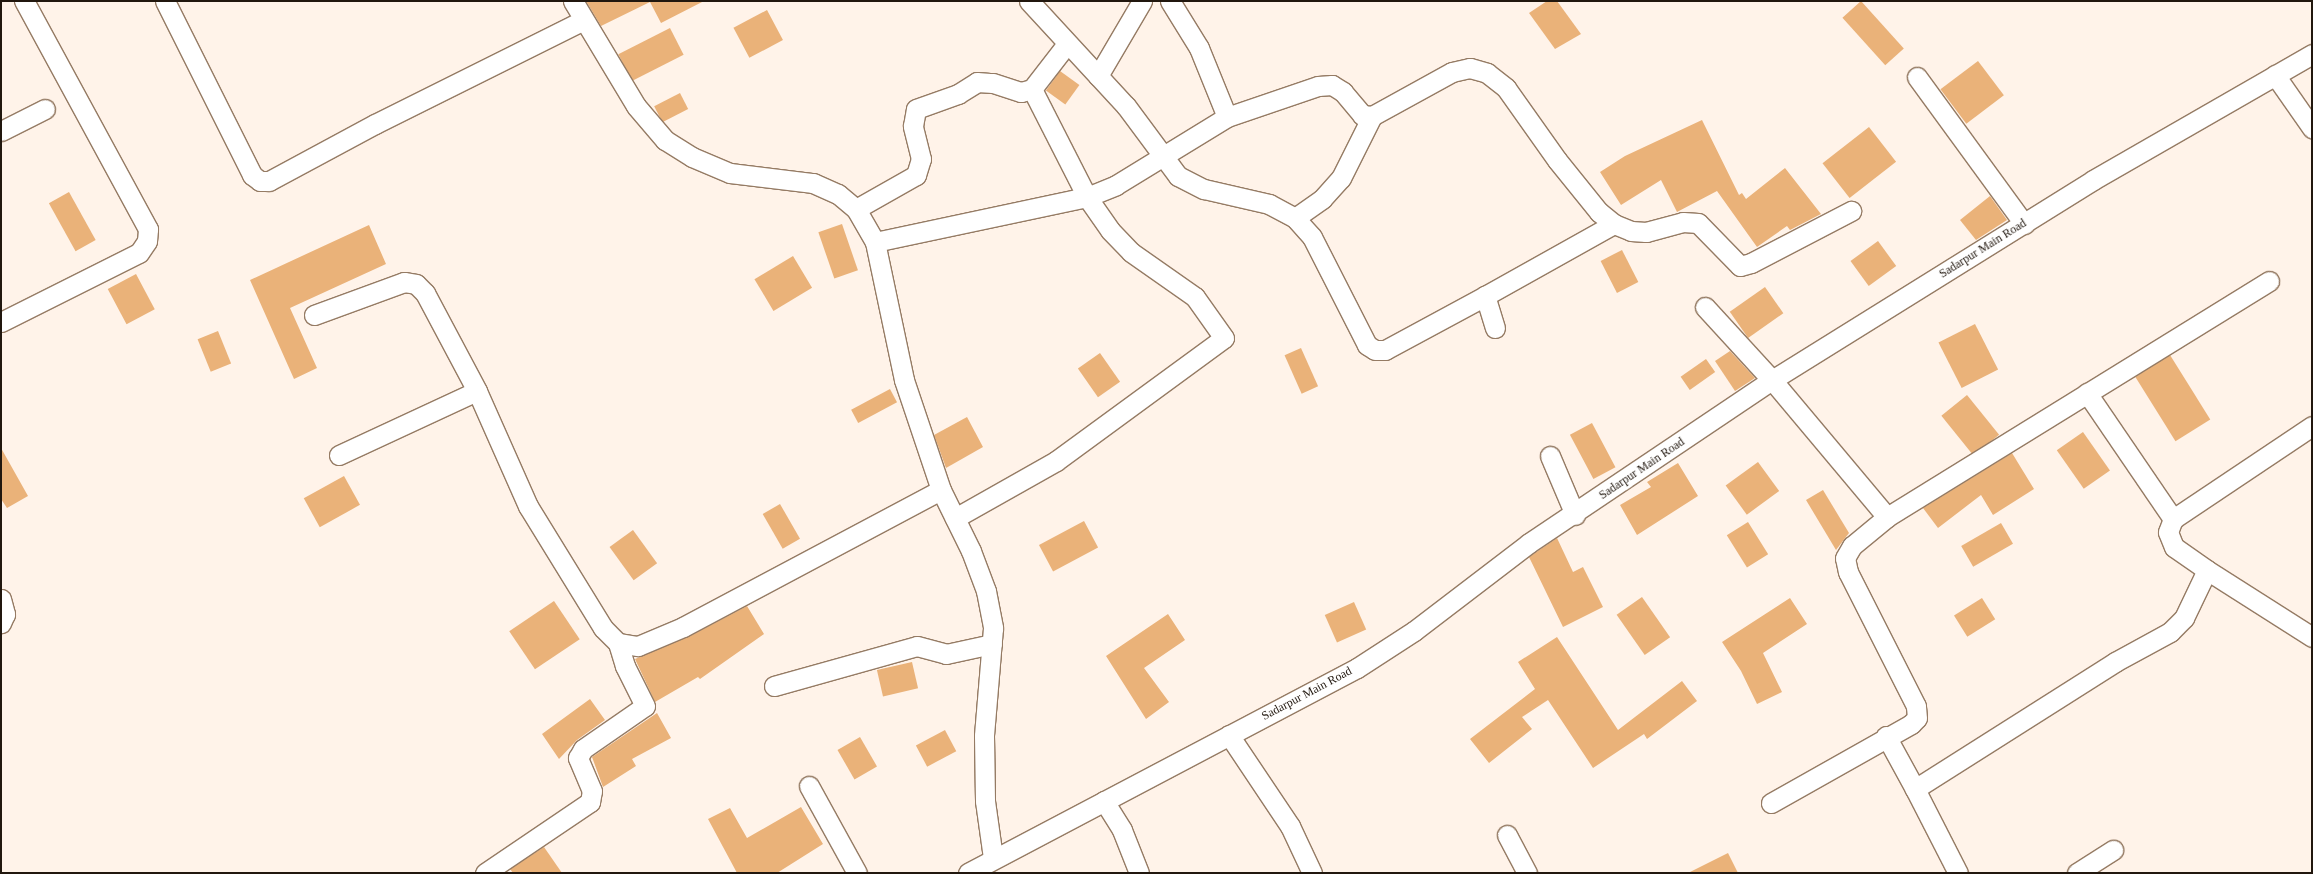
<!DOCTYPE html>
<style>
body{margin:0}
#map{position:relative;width:2313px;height:874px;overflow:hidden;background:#fff3e9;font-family:Georgia,serif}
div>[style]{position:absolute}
.building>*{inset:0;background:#eab279;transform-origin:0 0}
.roads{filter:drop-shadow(1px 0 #957b64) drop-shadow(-1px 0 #957b64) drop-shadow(0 1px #957b64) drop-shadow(0 -1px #957b64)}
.minor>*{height:19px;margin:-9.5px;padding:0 9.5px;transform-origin:9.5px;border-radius:9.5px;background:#fff}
span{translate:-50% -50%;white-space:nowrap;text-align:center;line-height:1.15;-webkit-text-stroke:4.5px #fff;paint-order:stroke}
.street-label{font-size:12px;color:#21170e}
.frame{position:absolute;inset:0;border:2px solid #21170e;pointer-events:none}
</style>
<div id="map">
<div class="building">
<div style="clip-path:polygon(586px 1px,704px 1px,661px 23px,650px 2px,601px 26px)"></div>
<div style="clip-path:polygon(1547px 1px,1557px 1px,1581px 34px,1555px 49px,1529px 13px)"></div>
<div style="left:1861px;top:1px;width:64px;height:25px;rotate:48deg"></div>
<div style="left:767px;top:10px;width:34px;height:38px;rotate:62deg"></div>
<div style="left:670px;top:28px;width:30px;height:58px;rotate:63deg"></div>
<div style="left:1978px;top:61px;width:43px;height:47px;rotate:53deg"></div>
<div style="left:1060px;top:71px;width:24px;height:24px;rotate:36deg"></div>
<div style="left:680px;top:93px;width:18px;height:29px;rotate:63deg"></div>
<div style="clip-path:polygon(1702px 120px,1739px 195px,1742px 193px,1746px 199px,1785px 168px,1821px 214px,1790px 230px,1787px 226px,1757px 247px,1717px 191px,1677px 212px,1661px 180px,1621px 205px,1600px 172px,1625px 156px)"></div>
<div style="left:1869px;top:127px;width:44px;height:59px;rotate:52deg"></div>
<div style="left:69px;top:192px;width:55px;height:23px;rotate:61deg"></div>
<div style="clip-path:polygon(1990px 196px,2007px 220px,1976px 240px,1960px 220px)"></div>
<div style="left:842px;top:224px;width:49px;height:25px;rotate:71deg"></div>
<div style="clip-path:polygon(369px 225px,386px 264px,290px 308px,317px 368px,294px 379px,250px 280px)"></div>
<div style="left:1878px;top:241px;width:31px;height:34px;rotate:54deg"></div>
<div style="left:1622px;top:250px;width:36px;height:24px;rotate:63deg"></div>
<div style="left:793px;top:256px;width:37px;height:45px;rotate:59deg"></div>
<div style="left:136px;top:274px;width:40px;height:32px;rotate:62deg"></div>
<div style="left:1765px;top:287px;width:32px;height:43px;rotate:55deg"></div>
<div style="left:1975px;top:324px;width:51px;height:41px;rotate:63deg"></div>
<div style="left:218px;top:331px;width:35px;height:22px;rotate:68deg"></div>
<div style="left:1301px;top:348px;width:42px;height:18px;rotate:66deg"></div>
<div style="clip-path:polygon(1730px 351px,1755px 378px,1735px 391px,1715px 361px)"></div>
<div style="left:1100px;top:353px;width:35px;height:27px;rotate:55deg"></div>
<div style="left:2170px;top:355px;width:76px;height:41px;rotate:58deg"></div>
<div style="left:1706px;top:359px;width:16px;height:31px;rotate:55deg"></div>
<div style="left:890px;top:389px;width:15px;height:44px;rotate:62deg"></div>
<div style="left:1967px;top:395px;width:51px;height:33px;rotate:51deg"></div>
<div style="clip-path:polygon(967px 417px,983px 447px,946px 468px,934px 435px)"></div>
<div style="left:1592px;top:423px;width:50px;height:25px;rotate:62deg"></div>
<div style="left:2083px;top:432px;width:47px;height:32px;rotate:55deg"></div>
<div style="clip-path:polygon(1px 448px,28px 496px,7px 508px,1px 499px)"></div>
<div style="clip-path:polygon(2012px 453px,2034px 489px,1993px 515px,1981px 495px,1938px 528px,1923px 508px)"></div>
<div style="left:1758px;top:462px;width:36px;height:40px;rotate:54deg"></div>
<div style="clip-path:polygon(1678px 463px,1698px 496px,1637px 535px,1620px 505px,1651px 487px,1647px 482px)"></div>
<div style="left:344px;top:476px;width:33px;height:46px;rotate:61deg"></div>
<div style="clip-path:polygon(1823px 490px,1849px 533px,1836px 550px,1806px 500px)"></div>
<div style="left:780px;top:504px;width:40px;height:20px;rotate:60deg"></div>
<div style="left:1084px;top:521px;width:30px;height:51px;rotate:62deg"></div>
<div style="left:1748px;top:522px;width:38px;height:25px;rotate:58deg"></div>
<div style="left:2001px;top:523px;width:24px;height:46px;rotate:60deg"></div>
<div style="left:633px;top:530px;width:41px;height:29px;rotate:54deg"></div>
<div style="clip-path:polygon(1557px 538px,1573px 572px,1583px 567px,1603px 607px,1563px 627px,1529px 557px)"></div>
<div style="left:1642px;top:597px;width:49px;height:31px;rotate:55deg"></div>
<div style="clip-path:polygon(1790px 598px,1807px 624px,1763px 653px,1782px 692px,1757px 704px,1741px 671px,1722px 642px)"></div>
<div style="left:1982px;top:598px;width:25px;height:33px;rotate:58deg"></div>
<div style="left:554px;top:601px;width:46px;height:54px;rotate:56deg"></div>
<div style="left:1354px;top:602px;width:30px;height:32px;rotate:66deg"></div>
<div style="clip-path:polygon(747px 606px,764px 634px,700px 679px,698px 677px,655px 702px,635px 659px,688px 637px)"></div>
<div style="clip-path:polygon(1168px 614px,1185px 640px,1144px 668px,1169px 702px,1146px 719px,1106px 656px)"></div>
<div style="clip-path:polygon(1557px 637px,1618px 730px,1682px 681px,1697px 701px,1647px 739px,1644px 734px,1593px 768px,1548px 700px,1522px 717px,1532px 729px,1489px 763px,1470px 739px,1535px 689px,1518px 662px)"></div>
<div style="left:912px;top:662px;width:27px;height:36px;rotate:77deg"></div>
<div style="clip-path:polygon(590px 699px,605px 720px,577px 740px,559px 759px,542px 734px)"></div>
<div style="clip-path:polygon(657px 713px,671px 738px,632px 759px,636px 766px,603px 787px,592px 757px)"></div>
<div style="left:945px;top:730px;width:24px;height:33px;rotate:62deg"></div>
<div style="left:860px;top:737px;width:34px;height:26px;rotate:60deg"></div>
<div style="clip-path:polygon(801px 807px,823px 844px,777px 873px,737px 873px,708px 819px,730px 808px,747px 838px)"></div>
<div style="clip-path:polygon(544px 847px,562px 873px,513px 873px,510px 869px)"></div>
<div style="clip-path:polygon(1728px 853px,1738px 873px,1688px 873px)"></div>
</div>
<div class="roads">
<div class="minor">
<div style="left:165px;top:1px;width:195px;rotate:63.4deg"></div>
<div style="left:252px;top:175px;width:10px;rotate:37deg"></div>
<div style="left:260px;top:181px;width:9px"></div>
<div style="left:269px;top:181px;width:120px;rotate:-28.3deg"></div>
<div style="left:375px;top:124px;width:231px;rotate:-26.5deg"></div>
<div style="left:573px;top:1px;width:122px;rotate:59deg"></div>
<div style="left:636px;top:106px;width:45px;rotate:49.5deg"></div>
<div style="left:665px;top:140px;width:32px;rotate:32deg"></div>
<div style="left:692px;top:157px;width:41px;rotate:22.8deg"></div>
<div style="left:730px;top:173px;width:84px;rotate:6.9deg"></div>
<div style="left:813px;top:183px;width:27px;rotate:24deg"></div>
<div style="left:838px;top:194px;width:23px;rotate:40deg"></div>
<div style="left:856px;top:209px;width:38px;rotate:60deg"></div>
<div style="left:875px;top:242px;width:141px;rotate:78.1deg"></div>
<div style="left:904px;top:380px;width:116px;rotate:71.4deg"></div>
<div style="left:941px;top:490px;width:68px;rotate:63.8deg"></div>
<div style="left:971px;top:551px;width:43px;rotate:69.4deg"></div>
<div style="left:986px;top:591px;width:38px;rotate:79deg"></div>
<div style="left:993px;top:628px;width:108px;rotate:94.8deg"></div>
<div style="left:984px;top:736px;width:65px;rotate:89.1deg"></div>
<div style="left:985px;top:801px;width:58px;rotate:82deg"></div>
<div style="left:1029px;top:1px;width:143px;rotate:47.3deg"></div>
<div style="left:1126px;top:106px;width:87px;rotate:53.4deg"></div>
<div style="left:1178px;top:176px;width:29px;rotate:27deg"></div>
<div style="left:1204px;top:189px;width:67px;rotate:13deg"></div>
<div style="left:1269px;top:204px;width:30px;rotate:28deg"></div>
<div style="left:1295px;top:218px;width:25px;rotate:48deg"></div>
<div style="left:1312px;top:237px;width:121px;rotate:63deg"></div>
<div style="left:1367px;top:345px;width:9px;rotate:32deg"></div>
<div style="left:1375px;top:350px;width:10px"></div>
<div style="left:1385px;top:350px;width:114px;rotate:-28.4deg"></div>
<div style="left:1170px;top:1px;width:55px;rotate:58.3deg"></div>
<div style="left:1199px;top:48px;width:74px;rotate:67.9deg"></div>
<div style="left:2275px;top:75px;width:65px;rotate:55.1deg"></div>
<div style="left:1098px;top:76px;width:87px;rotate:-59.6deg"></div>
<div style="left:1917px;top:77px;width:182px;rotate:53.9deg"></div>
<div style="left:1px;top:131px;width:49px;rotate:-26.6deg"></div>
<div style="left:856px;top:209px;width:69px;rotate:-29.5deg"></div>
<div style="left:916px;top:175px;width:17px;rotate:-73deg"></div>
<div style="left:921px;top:159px;width:34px;rotate:-104deg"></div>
<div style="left:913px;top:126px;width:17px;rotate:-80deg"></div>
<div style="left:916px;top:109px;width:45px;rotate:-19.7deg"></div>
<div style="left:958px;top:94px;width:22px;rotate:-32deg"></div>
<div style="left:977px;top:82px;width:16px;rotate:4deg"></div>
<div style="left:993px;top:83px;width:29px;rotate:18deg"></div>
<div style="left:1021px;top:92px;width:11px;rotate:-15deg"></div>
<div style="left:1032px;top:89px;width:56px;rotate:-52.3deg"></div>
<div style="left:1295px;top:218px;width:33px;rotate:-35deg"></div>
<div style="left:1322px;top:199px;width:28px;rotate:-48deg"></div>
<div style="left:1341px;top:178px;width:69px;rotate:-63.4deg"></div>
<div style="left:875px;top:242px;width:217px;rotate:-12deg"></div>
<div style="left:1087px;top:197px;width:31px;rotate:-22deg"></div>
<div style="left:1116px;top:185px;width:130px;rotate:-31.5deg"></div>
<div style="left:1227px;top:117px;width:96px;rotate:-18.8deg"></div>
<div style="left:1318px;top:86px;width:14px;rotate:-4deg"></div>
<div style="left:1332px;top:85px;width:13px;rotate:32deg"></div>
<div style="left:1343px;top:92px;width:30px;rotate:50deg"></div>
<div style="left:1362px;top:115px;width:10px;rotate:6deg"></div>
<div style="left:1372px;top:116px;width:91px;rotate:-28.8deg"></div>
<div style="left:1452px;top:72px;width:18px;rotate:-13deg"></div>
<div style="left:1470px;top:68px;width:18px;rotate:16deg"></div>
<div style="left:1487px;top:73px;width:24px;rotate:38deg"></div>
<div style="left:1506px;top:88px;width:88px;rotate:54.7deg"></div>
<div style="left:1557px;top:160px;width:67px;rotate:51.1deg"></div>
<div style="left:1599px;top:212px;width:19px;rotate:39deg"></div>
<div style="left:1614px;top:224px;width:18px;rotate:22deg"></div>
<div style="left:1631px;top:231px;width:15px;rotate:4deg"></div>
<div style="left:1646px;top:232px;width:38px;rotate:-15deg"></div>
<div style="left:1683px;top:222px;width:15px;rotate:4deg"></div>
<div style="left:1698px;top:223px;width:60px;rotate:45.7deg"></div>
<div style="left:1740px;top:266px;width:11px;rotate:-15deg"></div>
<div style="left:1751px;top:263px;width:113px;rotate:-27.5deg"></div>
<div style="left:1705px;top:307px;width:99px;rotate:47.5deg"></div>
<div style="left:1772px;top:380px;width:179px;rotate:50deg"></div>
<div style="left:314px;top:315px;width:96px;rotate:-20.1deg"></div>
<div style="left:404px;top:282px;width:12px;rotate:9deg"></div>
<div style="left:416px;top:284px;width:13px;rotate:45deg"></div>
<div style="left:425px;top:293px;width:111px;rotate:62deg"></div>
<div style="left:477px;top:391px;width:126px;rotate:66.1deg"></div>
<div style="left:528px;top:506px;width:143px;rotate:58.4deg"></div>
<div style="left:603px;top:628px;width:21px;rotate:45deg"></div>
<div style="left:618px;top:643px;width:20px;rotate:9deg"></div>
<div style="left:638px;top:646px;width:49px;rotate:-22.9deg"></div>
<div style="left:683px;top:627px;width:292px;rotate:-28deg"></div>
<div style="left:1px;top:322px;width:154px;rotate:-26.6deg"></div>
<div style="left:139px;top:253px;width:14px;rotate:-56deg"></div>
<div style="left:147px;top:241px;width:12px;rotate:-85deg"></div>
<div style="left:148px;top:229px;width:260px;rotate:-118.5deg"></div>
<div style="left:1495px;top:328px;width:34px;rotate:-107deg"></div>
<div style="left:1485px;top:296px;width:148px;rotate:-29.2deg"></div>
<div style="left:2087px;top:393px;width:153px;rotate:55.7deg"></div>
<div style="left:339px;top:455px;width:152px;rotate:-24.9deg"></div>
<div style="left:1550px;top:456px;width:64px;rotate:67deg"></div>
<div style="left:955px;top:518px;width:116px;rotate:-29.4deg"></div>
<div style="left:1056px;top:461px;width:208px;rotate:-36.2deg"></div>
<div style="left:1224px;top:338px;width:50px;rotate:-125.3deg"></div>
<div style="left:1195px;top:297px;width:78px;rotate:-144.9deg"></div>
<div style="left:1131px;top:252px;width:30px;rotate:-134deg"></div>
<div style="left:1110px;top:230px;width:40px;rotate:-124.9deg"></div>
<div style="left:1087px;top:197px;width:121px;rotate:-117deg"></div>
<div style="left:2207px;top:570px;width:125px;rotate:32.5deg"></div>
<div style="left:1px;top:599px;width:16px;rotate:75deg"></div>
<div style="left:5px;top:614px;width:10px;rotate:114deg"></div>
<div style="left:774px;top:686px;width:148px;rotate:-15.6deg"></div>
<div style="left:917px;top:646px;width:30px;rotate:15deg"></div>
<div style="left:946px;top:654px;width:47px;rotate:-12.3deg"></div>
<div style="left:1229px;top:735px;width:110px;rotate:56.2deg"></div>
<div style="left:1290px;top:826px;width:52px;rotate:64.9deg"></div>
<div style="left:1886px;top:736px;width:60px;rotate:61.3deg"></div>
<div style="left:809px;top:786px;width:99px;rotate:61.1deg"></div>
<div style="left:1104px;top:801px;width:34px;rotate:58deg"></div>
<div style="left:1122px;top:830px;width:46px;rotate:68.4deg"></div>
<div style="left:1771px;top:803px;width:161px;rotate:-29.4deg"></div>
<div style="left:1911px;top:724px;width:8px;rotate:-45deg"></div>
<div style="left:1917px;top:718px;width:12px;rotate:-95deg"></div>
<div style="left:1916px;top:706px;width:150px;rotate:-116.9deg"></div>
<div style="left:1848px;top:572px;width:14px;rotate:-102deg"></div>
<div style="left:1845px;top:558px;width:14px;rotate:-60deg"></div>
<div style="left:1852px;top:546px;width:45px;rotate:-39.6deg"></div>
<div style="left:1887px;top:517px;width:449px;rotate:-31.7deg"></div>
<div style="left:1507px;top:835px;width:43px;rotate:62.2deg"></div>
<div style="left:485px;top:873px;width:127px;rotate:-34.1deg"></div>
<div style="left:590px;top:802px;width:11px;rotate:-80deg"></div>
<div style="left:592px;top:791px;width:36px;rotate:-113deg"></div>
<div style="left:578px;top:758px;width:10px;rotate:-61deg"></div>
<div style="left:583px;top:749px;width:75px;rotate:-34.7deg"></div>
<div style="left:645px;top:706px;width:45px;rotate:-116.6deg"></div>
<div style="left:625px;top:666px;width:24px;rotate:-107deg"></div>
<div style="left:968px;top:873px;width:440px;rotate:-27.8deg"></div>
<div style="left:1357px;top:668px;width:68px;rotate:-33deg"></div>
<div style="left:1414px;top:631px;width:145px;rotate:-37.4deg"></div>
<div style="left:1529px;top:543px;width:293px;rotate:-33.9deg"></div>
<div style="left:1772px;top:380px;width:378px;rotate:-31.9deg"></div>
<div style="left:2093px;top:180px;width:253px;rotate:-29.9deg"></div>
<div style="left:1958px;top:873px;width:94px;rotate:-117.1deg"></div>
<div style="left:1915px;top:789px;width:237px;rotate:-32.4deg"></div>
<div style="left:2115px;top:662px;width:63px;rotate:-28.6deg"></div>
<div style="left:2170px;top:632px;width:20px;rotate:-45deg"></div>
<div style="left:2184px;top:618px;width:53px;rotate:-64.4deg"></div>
<div style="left:2207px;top:570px;width:40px;rotate:-145.1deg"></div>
<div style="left:2174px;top:547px;width:16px;rotate:-112deg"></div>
<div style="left:2168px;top:532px;width:14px;rotate:-69deg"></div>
<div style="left:2173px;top:519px;width:167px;rotate:-33.8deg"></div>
<div style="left:2077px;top:873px;width:43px;rotate:-32.6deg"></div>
</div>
</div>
<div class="street-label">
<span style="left:1983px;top:249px;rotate:-32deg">Sadarpur Main Road</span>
<span style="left:1642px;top:469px;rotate:-34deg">Sadarpur Main Road</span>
<span style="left:1307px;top:694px;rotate:-28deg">Sadarpur Main Road</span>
</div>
<div class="frame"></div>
</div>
